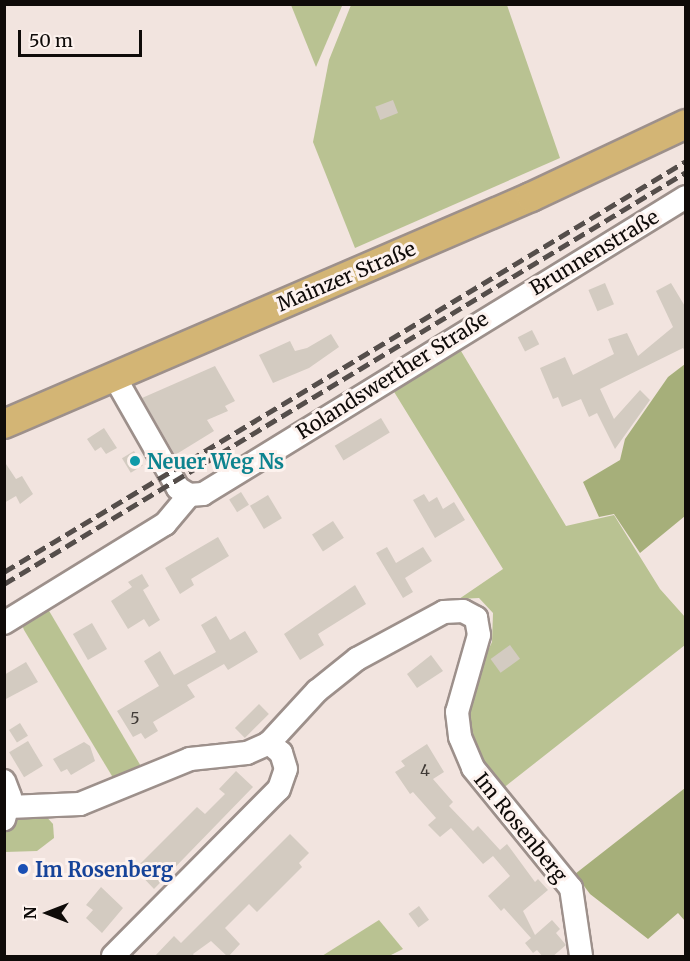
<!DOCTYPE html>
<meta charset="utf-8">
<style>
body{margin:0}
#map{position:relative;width:690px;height:961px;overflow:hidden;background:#f2e4df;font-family:Merriweather,serif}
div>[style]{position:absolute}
.green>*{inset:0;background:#b9c292}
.forest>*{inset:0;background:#a6af7a}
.building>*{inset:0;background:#d3cbc1;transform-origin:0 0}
.roads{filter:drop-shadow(2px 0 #9d908b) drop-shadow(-2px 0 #9d908b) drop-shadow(0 2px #9d908b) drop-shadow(0 -2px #9d908b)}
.minor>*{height:22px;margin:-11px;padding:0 11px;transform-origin:11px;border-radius:11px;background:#fff}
.major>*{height:28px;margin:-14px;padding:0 14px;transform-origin:14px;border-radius:14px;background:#d3b575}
.rail>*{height:4.5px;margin-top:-2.25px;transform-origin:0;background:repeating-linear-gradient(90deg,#554e4b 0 12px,transparent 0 18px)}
.dots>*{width:16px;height:16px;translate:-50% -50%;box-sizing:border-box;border:3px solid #fdf2ee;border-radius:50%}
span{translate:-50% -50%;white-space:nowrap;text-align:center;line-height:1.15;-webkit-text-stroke:6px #fdf2ee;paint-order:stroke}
.number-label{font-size:16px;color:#403b37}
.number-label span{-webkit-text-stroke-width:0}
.street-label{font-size:20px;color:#0f0b09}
.culture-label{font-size:20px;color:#0d838f;font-weight:700}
.left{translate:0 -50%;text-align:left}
.transit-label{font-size:20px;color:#164399;font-weight:700}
.frame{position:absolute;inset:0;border:6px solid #0f0b09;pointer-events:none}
.north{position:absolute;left:18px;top:883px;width:60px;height:60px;-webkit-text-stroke:4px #fdf2ee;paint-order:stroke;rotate:270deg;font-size:16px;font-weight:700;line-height:24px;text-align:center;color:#0f0b09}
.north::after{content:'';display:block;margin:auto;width:21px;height:27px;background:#0f0b09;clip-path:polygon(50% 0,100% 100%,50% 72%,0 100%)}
.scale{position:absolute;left:18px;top:30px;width:124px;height:27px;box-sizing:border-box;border:3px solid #0f0b09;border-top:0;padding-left:8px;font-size:18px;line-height:21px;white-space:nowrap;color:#0f0b09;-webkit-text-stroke:4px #fdf2ee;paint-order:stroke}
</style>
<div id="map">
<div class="green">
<div style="clip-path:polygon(291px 5px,342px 6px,316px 67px)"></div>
<div style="clip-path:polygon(351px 5px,507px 5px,560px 158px,355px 248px,313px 142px,329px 60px)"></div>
<div style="clip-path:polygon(455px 341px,566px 526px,614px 515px,660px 589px,685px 617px,685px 645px,502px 789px,477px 761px,464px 727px,471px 685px,492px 642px,493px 613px,479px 598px,459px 599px,503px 569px,388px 382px)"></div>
<div style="clip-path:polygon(45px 604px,142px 768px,115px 781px,24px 630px,20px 619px)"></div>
<div style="clip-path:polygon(22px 814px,44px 814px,53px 824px,54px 838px,37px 851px,5px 852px,4px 829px)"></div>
<div style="clip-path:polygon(379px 920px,403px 949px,389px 956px,322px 956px)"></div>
</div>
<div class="forest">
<div style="clip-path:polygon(685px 364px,685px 516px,640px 553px,614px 514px,599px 517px,583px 482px,620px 460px,625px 439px,668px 377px)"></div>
<div style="clip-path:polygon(685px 788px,685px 921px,678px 913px,648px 939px,590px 894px,575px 874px)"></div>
</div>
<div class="building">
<div style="left:393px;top:100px;width:14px;height:19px;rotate:69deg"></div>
<div style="left:605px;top:283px;width:23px;height:18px;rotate:67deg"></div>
<div style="clip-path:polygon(671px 283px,686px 308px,686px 353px,683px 348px,600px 389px,614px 419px,640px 390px,650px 400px,615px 449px,597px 413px,589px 417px,581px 399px,562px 407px,558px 397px,553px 399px,540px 368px,565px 357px,573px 375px,614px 354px,608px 339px,627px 333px,638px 356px,673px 327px,656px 291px)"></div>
<div style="left:532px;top:330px;width:16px;height:16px;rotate:63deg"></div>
<div style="clip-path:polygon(331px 334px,339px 347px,309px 368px,273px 383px,259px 355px,290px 341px,295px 351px,307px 348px)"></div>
<div style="clip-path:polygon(215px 366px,235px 401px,225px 406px,228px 411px,207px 420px,214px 431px,175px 455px,142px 398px)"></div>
<div style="left:381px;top:418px;width:17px;height:54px;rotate:59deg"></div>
<div style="clip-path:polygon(104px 428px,117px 448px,106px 454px,101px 447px,95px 451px,87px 439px)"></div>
<div style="left:134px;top:451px;width:17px;height:14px;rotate:59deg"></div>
<div style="clip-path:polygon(4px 461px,16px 479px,22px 476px,33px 494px,20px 504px,16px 496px,4px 503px)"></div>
<div style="left:241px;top:492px;width:15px;height:14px;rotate:58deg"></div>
<div style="clip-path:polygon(424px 494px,429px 502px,437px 497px,443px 509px,454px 502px,465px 520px,435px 538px,413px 500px)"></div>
<div style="left:268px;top:495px;width:27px;height:21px;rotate:59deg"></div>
<div style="left:333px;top:521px;width:20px;height:25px;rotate:57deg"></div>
<div style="clip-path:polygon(218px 537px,229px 556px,191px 579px,194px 585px,180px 594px,165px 568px)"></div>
<div style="clip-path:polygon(387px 547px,396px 563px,423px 547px,432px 561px,405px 578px,413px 592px,403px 598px,376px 553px)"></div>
<div style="clip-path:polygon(142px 574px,149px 586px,143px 590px,160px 620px,149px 627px,144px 619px,128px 629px,111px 601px,132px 587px,128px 582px)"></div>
<div style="clip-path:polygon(355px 585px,366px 604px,318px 634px,324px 645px,300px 660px,284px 634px)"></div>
<div style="clip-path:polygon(216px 616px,230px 640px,245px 631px,258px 652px,228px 670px,224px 664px,187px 685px,195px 697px,153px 722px,158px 731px,145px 739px,141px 733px,133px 737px,117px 711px,159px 686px,144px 661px,160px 651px,174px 675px,216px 652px,201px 625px)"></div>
<div style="left:92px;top:623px;width:30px;height:22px;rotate:60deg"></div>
<div style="left:510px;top:645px;width:17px;height:24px;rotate:54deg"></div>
<div style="clip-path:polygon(431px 655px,443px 671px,417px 688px,407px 674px)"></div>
<div style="clip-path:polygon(26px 662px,38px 682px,4px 700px,4px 675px)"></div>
<div style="left:259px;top:704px;width:14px;height:34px;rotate:45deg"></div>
<div style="left:20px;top:723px;width:15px;height:13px;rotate:58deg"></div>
<div style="left:28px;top:741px;width:29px;height:22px;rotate:59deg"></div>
<div style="clip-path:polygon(84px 742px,90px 746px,95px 761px,71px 775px,67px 769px,61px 772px,53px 759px)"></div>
<div style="clip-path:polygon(427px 744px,444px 772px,433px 779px,453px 802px,449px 806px,473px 831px,478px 826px,500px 850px,507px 844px,535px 882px,538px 879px,548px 890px,523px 911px,535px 935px,552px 920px,560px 929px,556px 933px,566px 945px,552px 957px,543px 957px,537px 950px,533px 953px,525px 943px,531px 938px,504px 908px,501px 911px,488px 896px,510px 876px,493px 856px,483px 864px,451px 828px,440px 837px,428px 825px,436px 818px,413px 792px,410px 794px,395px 772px,405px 766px,401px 761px)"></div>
<div style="clip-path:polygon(236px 771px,253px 787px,154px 889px,135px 869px,197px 807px,205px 814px,225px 794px,219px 789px)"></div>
<div style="clip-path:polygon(290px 834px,309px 853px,299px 863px,302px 867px,257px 912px,249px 904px,225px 928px,240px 944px,228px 957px,211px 941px,193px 954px,195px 957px,154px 957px,174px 936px,181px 943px)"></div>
<div style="clip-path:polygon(101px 887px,123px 908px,102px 933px,86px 918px,93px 910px,86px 905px)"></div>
<div style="left:419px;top:906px;width:17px;height:13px;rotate:54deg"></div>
</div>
<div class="roads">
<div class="minor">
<div style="left:114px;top:376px;width:129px;rotate:60.3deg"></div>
<div style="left:178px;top:488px;width:13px;rotate:32deg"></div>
<div style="left:189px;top:495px;width:14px;rotate:-4deg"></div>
<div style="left:203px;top:494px;width:567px;rotate:-31.59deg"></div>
<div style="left:4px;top:623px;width:189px;rotate:-31.6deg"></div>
<div style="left:165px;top:524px;width:38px;rotate:-50deg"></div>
<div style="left:4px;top:781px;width:17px;rotate:69deg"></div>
<div style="left:10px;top:797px;width:23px;rotate:105deg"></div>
<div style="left:9px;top:807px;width:71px;rotate:-2.4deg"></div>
<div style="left:80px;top:804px;width:119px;rotate:-22.2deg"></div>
<div style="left:190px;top:759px;width:57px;rotate:-6deg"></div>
<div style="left:247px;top:753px;width:24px;rotate:-24deg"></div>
<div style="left:269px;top:743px;width:71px;rotate:-47.3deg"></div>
<div style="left:317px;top:691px;width:51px;rotate:-38.7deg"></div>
<div style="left:357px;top:659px;width:99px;rotate:-28.4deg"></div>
<div style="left:444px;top:612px;width:19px;rotate:-3deg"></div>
<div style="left:463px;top:611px;width:15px;rotate:28deg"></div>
<div style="left:476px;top:618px;width:17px;rotate:80deg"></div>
<div style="left:479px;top:635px;width:80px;rotate:105.9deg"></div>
<div style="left:457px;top:712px;width:25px;rotate:83deg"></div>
<div style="left:460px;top:737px;width:34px;rotate:67deg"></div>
<div style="left:473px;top:768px;width:155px;rotate:50.8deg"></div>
<div style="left:571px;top:888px;width:69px;rotate:81.6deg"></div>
<div style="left:113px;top:956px;width:235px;rotate:-45.2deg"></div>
<div style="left:279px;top:789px;width:21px;rotate:-71deg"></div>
<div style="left:286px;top:769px;width:17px;rotate:-107deg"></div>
<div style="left:281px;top:753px;width:16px;rotate:-140deg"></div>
</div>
<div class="major">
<div style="left:4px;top:424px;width:574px;rotate:-23.3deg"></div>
<div style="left:531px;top:197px;width:171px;rotate:-25.2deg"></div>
</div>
</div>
<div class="rail">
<div style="left:4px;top:572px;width:796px;rotate:-31.07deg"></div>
<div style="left:4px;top:584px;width:797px;rotate:-31.14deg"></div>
</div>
<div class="dots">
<div style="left:135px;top:461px;background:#0f9aa8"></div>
<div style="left:23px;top:869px;background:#1a4fb4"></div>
</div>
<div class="number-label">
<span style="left:135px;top:718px">5</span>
<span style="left:425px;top:770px">4</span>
</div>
<div class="street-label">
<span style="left:594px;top:252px;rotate:-31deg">Brunnenstraße</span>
<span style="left:346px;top:276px;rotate:-23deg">Mainzer Straße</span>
<span style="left:392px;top:375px;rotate:-32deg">Rolandswerther Straße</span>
<span style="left:521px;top:827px;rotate:51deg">Im Rosenberg</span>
</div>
<div class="culture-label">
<span class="left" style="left:147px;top:461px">Neuer Weg Ns</span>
</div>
<div class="transit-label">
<span class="left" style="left:35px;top:869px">Im Rosenberg</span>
</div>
<div class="frame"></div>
<div class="north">N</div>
<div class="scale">50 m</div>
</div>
